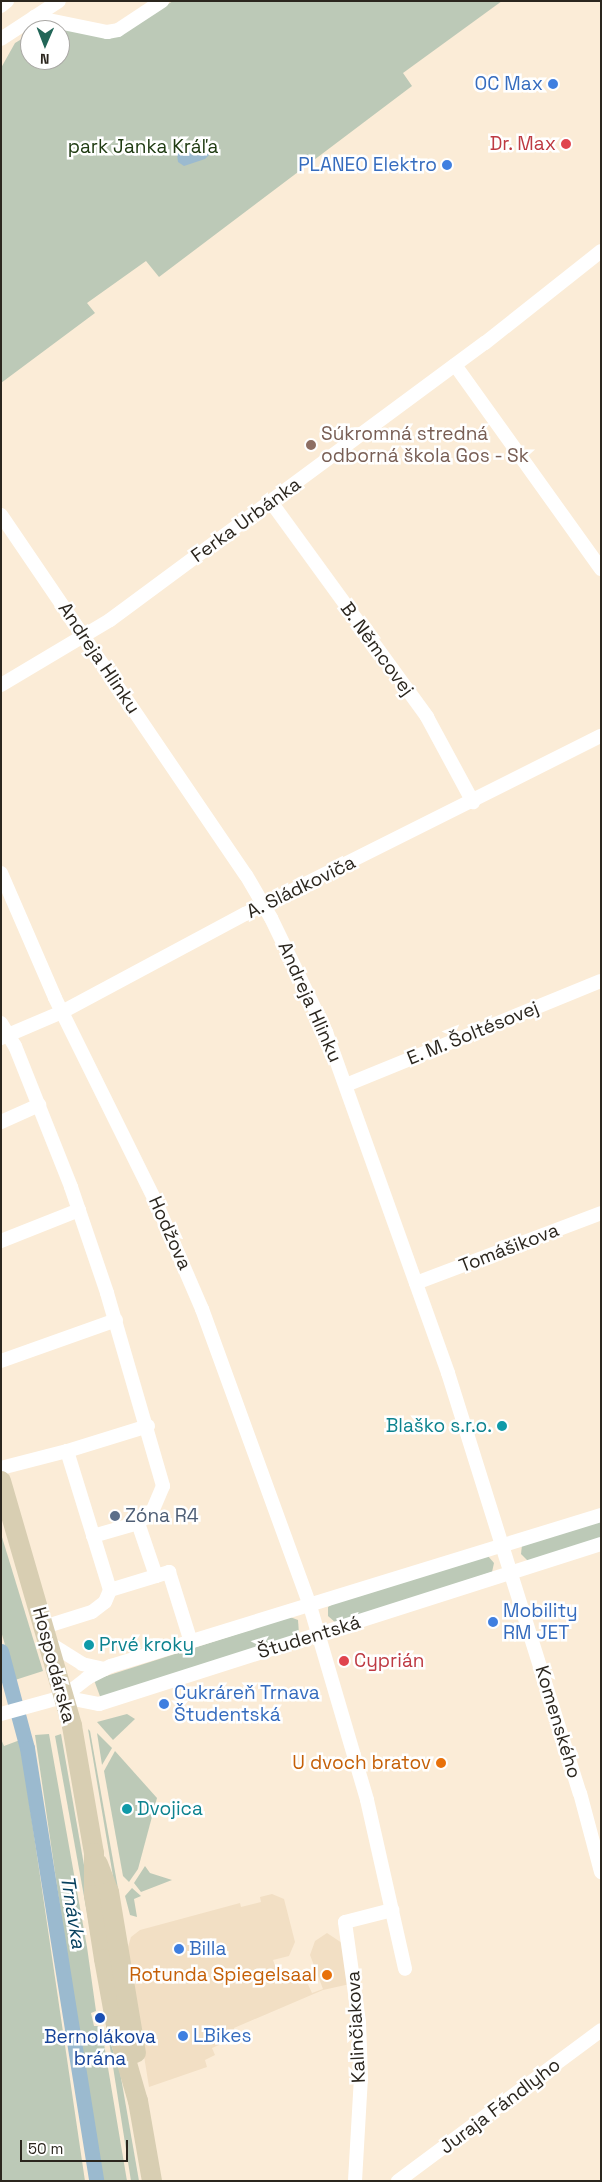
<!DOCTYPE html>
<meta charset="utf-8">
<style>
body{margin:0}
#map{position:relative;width:602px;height:2182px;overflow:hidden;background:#fbecd7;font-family:"Space Grotesk",sans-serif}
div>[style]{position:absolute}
.built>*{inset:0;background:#f2dfc4}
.green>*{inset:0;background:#bcc9b7}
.water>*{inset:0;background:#9bbacf}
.canal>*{height:15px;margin:-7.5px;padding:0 7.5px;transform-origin:7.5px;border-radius:7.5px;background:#9bbacf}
.street>*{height:14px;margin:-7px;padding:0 7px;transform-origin:7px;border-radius:7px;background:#fff}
.secondary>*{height:20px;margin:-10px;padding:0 10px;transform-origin:10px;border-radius:10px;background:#d8ceb2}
.dots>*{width:14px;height:14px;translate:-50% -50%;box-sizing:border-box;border:2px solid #fff;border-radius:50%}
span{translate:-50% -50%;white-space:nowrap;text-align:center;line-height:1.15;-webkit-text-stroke:5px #fff;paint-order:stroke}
.shop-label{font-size:19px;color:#366cbe}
.right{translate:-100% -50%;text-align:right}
.left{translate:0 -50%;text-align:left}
.health-label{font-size:19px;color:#be3a42}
.park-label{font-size:19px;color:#203c13}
.education-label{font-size:19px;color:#785e54}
.street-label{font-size:19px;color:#2b261e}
.culture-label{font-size:19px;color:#0d838f}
.service-label{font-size:19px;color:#4e5e75}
.food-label{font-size:19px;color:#c56008}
.transit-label{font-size:19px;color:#164399}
.water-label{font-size:20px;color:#07405e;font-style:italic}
.frame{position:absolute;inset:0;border:2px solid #2b261e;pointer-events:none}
.north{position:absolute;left:20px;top:20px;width:50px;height:50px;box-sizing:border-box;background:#fff;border:1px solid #aaa8a5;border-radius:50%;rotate:181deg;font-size:14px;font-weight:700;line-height:20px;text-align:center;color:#2b261e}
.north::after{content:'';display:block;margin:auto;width:18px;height:22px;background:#226658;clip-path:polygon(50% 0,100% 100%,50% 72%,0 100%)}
.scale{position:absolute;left:20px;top:2140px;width:108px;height:22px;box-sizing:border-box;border:2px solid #2b261e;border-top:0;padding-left:6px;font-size:15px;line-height:18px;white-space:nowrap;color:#2b261e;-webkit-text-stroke:4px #fff;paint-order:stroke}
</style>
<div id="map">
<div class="built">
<div style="clip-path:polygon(272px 1894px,284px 1899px,295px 1942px,289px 1956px,273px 1960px,281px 1983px,297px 1976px,306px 1980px,312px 1993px,323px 1989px,310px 1955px,315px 1941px,327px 1933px,342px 1943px,350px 1984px,323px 1990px,234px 2028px,237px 2037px,212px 2048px,215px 2055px,205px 2060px,207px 2067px,149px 2087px,127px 1950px,131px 1937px,140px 1930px,240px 1903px,241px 1907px,261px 1902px,260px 1897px)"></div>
</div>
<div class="green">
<div style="clip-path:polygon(173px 1px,502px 1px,403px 73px,412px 86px,159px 277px,146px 261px,87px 303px,95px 313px,1px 383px,1px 68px,15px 43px,30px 34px,30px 60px,60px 60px,60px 30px,42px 30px,58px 27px,119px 35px)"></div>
<div style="clip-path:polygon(601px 1519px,601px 1540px,528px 1561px,521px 1554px,522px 1545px)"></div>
<div style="clip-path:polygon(1px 1534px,43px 1671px,15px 1680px,1px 1631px)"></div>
<div style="clip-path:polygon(488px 1556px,494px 1563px,492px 1572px,336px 1623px,328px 1616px,328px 1607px,333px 1604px)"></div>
<div style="clip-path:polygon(290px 1617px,298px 1620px,299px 1634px,101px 1699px,94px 1680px)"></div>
<div style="clip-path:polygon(127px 1714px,135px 1719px,113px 1740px,97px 1722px)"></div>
<div style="clip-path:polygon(88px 1729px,90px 1731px,119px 1894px,116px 1894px)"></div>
<div style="clip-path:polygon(97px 1733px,112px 1748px,102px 1765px)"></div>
<div style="clip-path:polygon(49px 1734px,87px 1947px,96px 2011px,91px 2013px,94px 2026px,98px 2026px,103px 2038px,127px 2181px,100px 2181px,35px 1735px)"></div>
<div style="clip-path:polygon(61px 1734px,94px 1922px,93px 1946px,55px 1736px)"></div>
<div style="clip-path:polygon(1px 1739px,4px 1746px,20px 1740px,85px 2181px,1px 2181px)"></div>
<div style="clip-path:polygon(115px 1751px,157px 1798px,138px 1869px,129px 1882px,123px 1876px,104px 1771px)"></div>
<div style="clip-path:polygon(145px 1866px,150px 1873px,172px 1880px,141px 1892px,134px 1883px)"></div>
<div style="clip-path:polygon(132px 1888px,141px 1896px,134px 1899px,137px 1917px,130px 1915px,125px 1896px)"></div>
<div style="clip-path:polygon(108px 2035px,120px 2072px,139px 2181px,131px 2181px)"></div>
</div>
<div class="water">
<div style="clip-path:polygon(201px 141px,211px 145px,212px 152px,205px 159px,184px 166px,178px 162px,177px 154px,182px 147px)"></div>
</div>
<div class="canal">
<div style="left:1px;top:1651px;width:100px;rotate:75deg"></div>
<div style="left:27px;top:1748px;width:438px;rotate:80.9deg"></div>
</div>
<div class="street">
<div style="left:1px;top:6px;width:8px;rotate:-40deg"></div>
<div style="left:34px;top:17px;width:75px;rotate:11.6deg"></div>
<div style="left:107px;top:32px;width:11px;rotate:-10deg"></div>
<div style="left:118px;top:30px;width:53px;rotate:-33.4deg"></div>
<div style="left:1px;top:39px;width:69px;rotate:-33.2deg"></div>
<div style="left:455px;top:365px;width:251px;rotate:54.4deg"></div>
<div style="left:271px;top:502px;width:266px;rotate:54deg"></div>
<div style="left:427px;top:717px;width:97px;rotate:61.6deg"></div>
<div style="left:1px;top:515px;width:435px;rotate:55.8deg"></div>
<div style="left:246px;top:875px;width:50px;rotate:59.8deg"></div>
<div style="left:271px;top:918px;width:127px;rotate:64.2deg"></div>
<div style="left:326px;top:1032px;width:362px;rotate:70.3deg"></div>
<div style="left:448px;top:1373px;width:440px;rotate:72.6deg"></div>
<div style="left:580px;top:1793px;width:82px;rotate:75.1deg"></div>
<div style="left:1px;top:685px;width:127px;rotate:-30.8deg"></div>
<div style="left:110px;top:620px;width:466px;rotate:-36.5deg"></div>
<div style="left:485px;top:343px;width:148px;rotate:-38.4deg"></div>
<div style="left:1px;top:873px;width:136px;rotate:66.6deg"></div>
<div style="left:55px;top:998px;width:225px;rotate:63.7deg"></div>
<div style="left:155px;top:1200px;width:119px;rotate:66.7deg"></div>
<div style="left:202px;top:1309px;width:316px;rotate:70deg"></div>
<div style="left:310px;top:1606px;width:202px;rotate:73.6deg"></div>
<div style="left:367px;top:1800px;width:173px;rotate:77.3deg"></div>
<div style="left:1px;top:1023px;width:27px;rotate:59deg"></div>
<div style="left:15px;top:1046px;width:152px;rotate:68.3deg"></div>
<div style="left:71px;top:1187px;width:112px;rotate:71.2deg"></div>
<div style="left:107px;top:1293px;width:201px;rotate:73.8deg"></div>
<div style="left:163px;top:1486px;width:28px;rotate:113deg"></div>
<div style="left:152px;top:1512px;width:18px;rotate:142deg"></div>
<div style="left:138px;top:1523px;width:56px;rotate:71.2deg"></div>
<div style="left:156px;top:1576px;width:14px;rotate:-17deg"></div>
<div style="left:169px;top:1572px;width:73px;rotate:72.6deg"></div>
<div style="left:1px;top:1038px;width:66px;rotate:-23.1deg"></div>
<div style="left:62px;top:1012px;width:208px;rotate:-28.2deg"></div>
<div style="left:245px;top:914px;width:398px;rotate:-26.6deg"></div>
<div style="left:346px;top:1085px;width:275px;rotate:-22.2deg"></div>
<div style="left:1px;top:1122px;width:42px;rotate:-24.1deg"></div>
<div style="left:1px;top:1241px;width:84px;rotate:-21.7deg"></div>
<div style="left:416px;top:1283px;width:198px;rotate:-20.7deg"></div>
<div style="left:1px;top:1361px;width:122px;rotate:-19.6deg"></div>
<div style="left:148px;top:1426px;width:85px;rotate:162.8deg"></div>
<div style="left:67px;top:1451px;width:145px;rotate:72.8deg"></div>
<div style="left:110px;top:1590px;width:48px;rotate:-16.9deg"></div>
<div style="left:1px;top:1468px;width:68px;rotate:-14.4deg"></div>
<div style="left:93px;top:1536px;width:47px;rotate:-16.1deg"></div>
<div style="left:44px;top:1627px;width:50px;rotate:-17.4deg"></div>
<div style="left:92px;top:1612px;width:16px;rotate:-38deg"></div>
<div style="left:105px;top:1602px;width:13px;rotate:-67deg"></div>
<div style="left:49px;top:1643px;width:39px;rotate:32deg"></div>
<div style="left:82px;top:1664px;width:23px;rotate:13deg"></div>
<div style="left:63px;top:1697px;width:37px;rotate:11deg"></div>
<div style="left:99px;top:1704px;width:527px;rotate:-17.68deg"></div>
<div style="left:1px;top:1714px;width:64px;rotate:-15.3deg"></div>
<div style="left:63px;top:1697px;width:31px;rotate:-38deg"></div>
<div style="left:87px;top:1678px;width:27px;rotate:-27deg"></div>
<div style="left:111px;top:1666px;width:513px;rotate:-17.13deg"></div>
<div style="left:355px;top:2181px;width:104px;rotate:-86.7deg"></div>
<div style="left:361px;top:2077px;width:55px;rotate:-92.1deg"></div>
<div style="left:359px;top:2022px;width:101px;rotate:-98deg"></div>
<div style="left:345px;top:1922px;width:49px;rotate:-14.3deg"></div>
<div style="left:398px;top:2181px;width:253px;rotate:-36.6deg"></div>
</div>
<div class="secondary">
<div style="left:1px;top:1481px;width:255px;rotate:73.8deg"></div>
<div style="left:72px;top:1726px;width:129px;rotate:80.2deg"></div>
<div style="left:94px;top:1853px;width:42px;rotate:90deg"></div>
<div style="left:94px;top:1895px;width:65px;rotate:81.1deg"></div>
<div style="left:104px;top:1959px;width:67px;rotate:79.7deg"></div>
<div style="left:116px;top:2025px;width:79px;rotate:73.9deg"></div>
<div style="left:138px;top:2101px;width:81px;rotate:80.1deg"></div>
<div style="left:98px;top:1864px;width:30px;rotate:69deg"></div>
<div style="left:109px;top:1892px;width:163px;rotate:80.5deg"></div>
</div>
<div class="dots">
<div style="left:553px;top:84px;background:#3f7fe0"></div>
<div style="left:566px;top:144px;background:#e0444e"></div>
<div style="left:447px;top:165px;background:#3f7fe0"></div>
<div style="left:311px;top:445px;background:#8d6e63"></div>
<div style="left:502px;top:1426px;background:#0f9aa8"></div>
<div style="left:115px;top:1516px;background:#5c6f8a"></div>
<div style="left:493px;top:1622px;background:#3f7fe0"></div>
<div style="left:89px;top:1645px;background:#0f9aa8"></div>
<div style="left:344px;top:1661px;background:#e0444e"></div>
<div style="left:164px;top:1704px;background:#3f7fe0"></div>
<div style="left:441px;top:1763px;background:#e8710a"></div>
<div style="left:127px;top:1809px;background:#0f9aa8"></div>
<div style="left:179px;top:1949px;background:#3f7fe0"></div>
<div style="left:327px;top:1975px;background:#e8710a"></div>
<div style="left:100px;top:2018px;background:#1a4fb4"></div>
<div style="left:183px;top:2036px;background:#3f7fe0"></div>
</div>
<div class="shop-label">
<span class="right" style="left:543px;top:84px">OC Max</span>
<span class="right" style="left:437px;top:165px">PLANEO Elektro</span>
<span class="left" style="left:503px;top:1622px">Mobility<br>RM JET</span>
<span class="left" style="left:174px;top:1704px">Cukráreň Trnava<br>Študentská</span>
<span class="left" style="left:189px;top:1949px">Billa</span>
<span class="left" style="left:193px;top:2036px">LBikes</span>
</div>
<div class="health-label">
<span class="right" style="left:556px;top:144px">Dr. Max</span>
<span class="left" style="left:354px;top:1661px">Cyprián</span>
</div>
<div class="park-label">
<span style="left:143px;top:147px">park Janka Kráľa</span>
</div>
<div class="education-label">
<span class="left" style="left:321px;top:445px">Súkromná stredná<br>odborná škola Gos - Sk</span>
</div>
<div class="street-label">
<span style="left:246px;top:520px;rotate:-36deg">Ferka Urbánka</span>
<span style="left:377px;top:649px;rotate:54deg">B. Němcovej</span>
<span style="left:99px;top:658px;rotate:56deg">Andreja Hlinku</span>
<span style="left:301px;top:887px;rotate:-26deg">A. Sládkoviča</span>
<span style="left:310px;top:1002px;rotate:66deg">Andreja Hlinku</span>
<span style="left:473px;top:1033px;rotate:-22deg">E. M. Šoltésovej</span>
<span style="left:170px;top:1233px;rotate:66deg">Hodžova</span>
<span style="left:509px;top:1248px;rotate:-21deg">Tomášikova</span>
<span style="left:309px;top:1637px;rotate:-17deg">Študentská</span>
<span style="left:54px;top:1665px;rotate:75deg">Hospodárska</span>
<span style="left:558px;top:1722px;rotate:73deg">Komenského</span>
<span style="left:356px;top:2027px;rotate:-93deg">Kalinčiakova</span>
<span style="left:500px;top:2106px;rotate:-37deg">Juraja Fándlyho</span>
</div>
<div class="culture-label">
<span class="right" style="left:492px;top:1426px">Blaško s.r.o.</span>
<span class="left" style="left:99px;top:1645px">Prvé kroky</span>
<span class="left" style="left:137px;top:1809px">Dvojica</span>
</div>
<div class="service-label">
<span class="left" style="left:125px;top:1516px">Zóna R4</span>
</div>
<div class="food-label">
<span class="right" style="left:431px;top:1763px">U dvoch bratov</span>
<span class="right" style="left:317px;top:1975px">Rotunda Spiegelsaal</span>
</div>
<div class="transit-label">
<span style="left:100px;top:2048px">Bernolákova<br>brána</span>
</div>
<div class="water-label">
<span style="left:73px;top:1912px;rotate:81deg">Trnávka</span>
</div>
<div class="frame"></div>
<div class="north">N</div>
<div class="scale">50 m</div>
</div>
